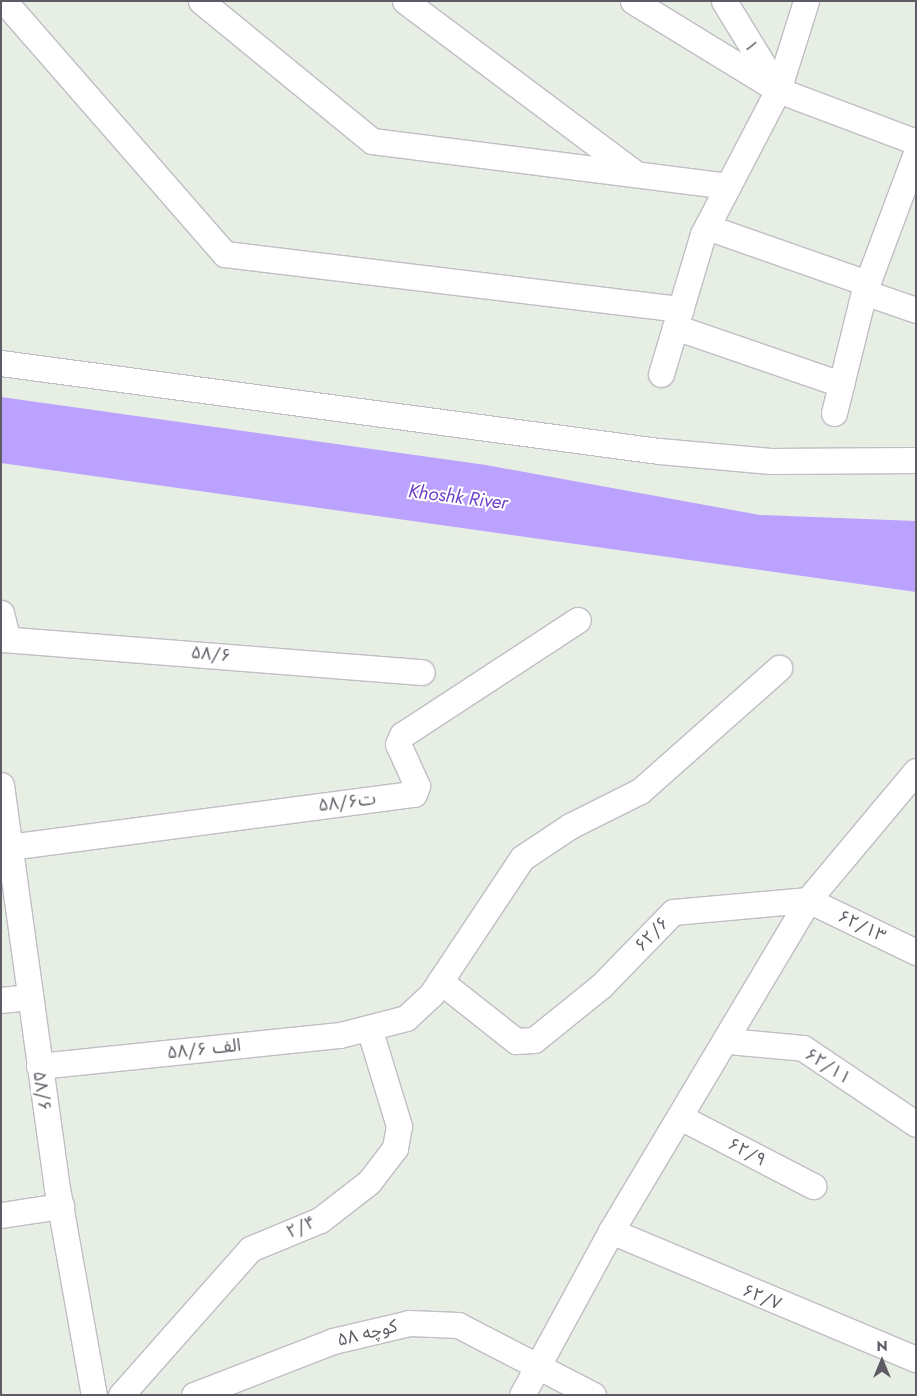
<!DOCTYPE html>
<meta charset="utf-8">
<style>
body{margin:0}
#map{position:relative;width:917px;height:1396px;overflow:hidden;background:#e7eee3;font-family:Jost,"Noto Sans Arabic",sans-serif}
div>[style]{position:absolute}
.water>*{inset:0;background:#bba2ff}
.roads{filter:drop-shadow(1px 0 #c0bdc5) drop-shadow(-1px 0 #c0bdc5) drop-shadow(0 1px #c0bdc5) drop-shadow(0 -1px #c0bdc5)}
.minor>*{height:25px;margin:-12.5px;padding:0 12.5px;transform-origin:12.5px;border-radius:12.5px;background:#fff}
span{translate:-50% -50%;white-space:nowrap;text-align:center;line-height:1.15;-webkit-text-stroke:4px #fff;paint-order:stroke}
.street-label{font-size:18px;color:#5e5b64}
.water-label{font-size:19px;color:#6e3fc8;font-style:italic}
.frame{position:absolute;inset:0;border:2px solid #5e5b64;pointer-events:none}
.north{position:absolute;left:857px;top:1336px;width:50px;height:50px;-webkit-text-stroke:4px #fff;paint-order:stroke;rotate:0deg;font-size:14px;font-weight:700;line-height:20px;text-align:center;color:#5e5b64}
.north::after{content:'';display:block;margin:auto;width:18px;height:22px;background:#5e5b64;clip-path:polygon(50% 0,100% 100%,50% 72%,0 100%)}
</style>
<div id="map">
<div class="water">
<div style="clip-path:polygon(1px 397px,486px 465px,760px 515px,916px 521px,916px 592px,1px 463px)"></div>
</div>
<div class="roads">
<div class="minor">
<div style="left:4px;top:1px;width:336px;rotate:48.9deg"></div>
<div style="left:225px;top:254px;width:459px;rotate:6.9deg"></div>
<div style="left:201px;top:1px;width:221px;rotate:39.3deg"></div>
<div style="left:372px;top:141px;width:359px;rotate:7.2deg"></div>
<div style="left:405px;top:1px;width:287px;rotate:36.8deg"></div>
<div style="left:633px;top:1px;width:170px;rotate:31.5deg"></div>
<div style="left:778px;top:90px;width:147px;rotate:20.6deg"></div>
<div style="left:724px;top:1px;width:100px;rotate:58.5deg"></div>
<div style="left:707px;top:227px;width:170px;rotate:19.3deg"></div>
<div style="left:864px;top:292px;width:55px;rotate:19.1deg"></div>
<div style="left:675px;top:327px;width:176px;rotate:19deg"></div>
<div style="left:1px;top:363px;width:664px;rotate:7.62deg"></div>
<div style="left:659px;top:451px;width:112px;rotate:5.1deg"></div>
<div style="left:771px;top:461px;width:145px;rotate:-0.4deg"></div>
<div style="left:661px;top:374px;width:146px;rotate:-73.3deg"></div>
<div style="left:703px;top:234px;width:162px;rotate:-62.5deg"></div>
<div style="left:778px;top:90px;width:93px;rotate:-72.5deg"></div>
<div style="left:834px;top:413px;width:125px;rotate:-76.1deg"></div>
<div style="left:864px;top:292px;width:148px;rotate:-69.5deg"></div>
<div style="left:1px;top:613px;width:25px;rotate:76deg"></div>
<div style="left:1px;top:639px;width:422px;rotate:4.5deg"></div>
<div style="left:1px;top:785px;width:407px;rotate:82.1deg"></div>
<div style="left:57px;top:1188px;width:210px;rotate:79.9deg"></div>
<div style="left:9px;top:847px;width:408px;rotate:-7.5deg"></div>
<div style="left:414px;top:794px;width:9px;rotate:-69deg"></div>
<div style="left:417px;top:786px;width:46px;rotate:-114.3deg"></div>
<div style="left:398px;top:744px;width:10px;rotate:-66deg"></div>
<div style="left:402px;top:735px;width:210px;rotate:-33.2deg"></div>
<div style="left:440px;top:981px;width:97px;rotate:38.3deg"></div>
<div style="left:516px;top:1041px;width:18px;rotate:-3deg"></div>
<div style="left:534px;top:1040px;width:86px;rotate:-38.9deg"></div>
<div style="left:601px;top:986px;width:103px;rotate:-45.8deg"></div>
<div style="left:673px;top:912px;width:136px;rotate:-5.1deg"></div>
<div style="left:808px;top:900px;width:168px;rotate:-50.1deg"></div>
<div style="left:1px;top:1000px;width:27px;rotate:-6deg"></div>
<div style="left:728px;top:1041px;width:75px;rotate:5.3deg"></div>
<div style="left:803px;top:1048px;width:136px;rotate:33.9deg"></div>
<div style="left:39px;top:1066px;width:303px;rotate:-5.9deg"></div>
<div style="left:340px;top:1035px;width:68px;rotate:-14.4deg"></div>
<div style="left:406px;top:1018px;width:34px;rotate:-43deg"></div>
<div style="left:431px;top:995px;width:164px;rotate:-56.4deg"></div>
<div style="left:522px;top:858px;width:58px;rotate:-33.7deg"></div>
<div style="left:570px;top:826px;width:78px;rotate:-26.6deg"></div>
<div style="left:640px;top:791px;width:186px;rotate:-41.5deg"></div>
<div style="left:682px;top:1118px;width:148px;rotate:27.4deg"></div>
<div style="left:1px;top:1215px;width:61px;rotate:-8.5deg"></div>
<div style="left:611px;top:1231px;width:331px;rotate:22.8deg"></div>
<div style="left:121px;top:1395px;width:195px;rotate:-48.5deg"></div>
<div style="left:250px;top:1249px;width:76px;rotate:-22.5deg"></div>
<div style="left:320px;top:1220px;width:62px;rotate:-37.8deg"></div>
<div style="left:369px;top:1182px;width:43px;rotate:-52.6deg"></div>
<div style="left:395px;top:1148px;width:22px;rotate:-80deg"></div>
<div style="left:399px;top:1126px;width:102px;rotate:-107deg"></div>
<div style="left:194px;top:1395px;width:149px;rotate:-21.2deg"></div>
<div style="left:333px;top:1341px;width:78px;rotate:-13.3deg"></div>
<div style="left:409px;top:1323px;width:49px;rotate:2.3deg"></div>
<div style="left:458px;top:1325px;width:152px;rotate:27.4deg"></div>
<div style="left:522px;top:1395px;width:187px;rotate:-61.5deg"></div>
<div style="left:611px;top:1231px;width:385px;rotate:-59.2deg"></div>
<div style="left:808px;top:900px;width:120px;rotate:25.7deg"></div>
</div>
</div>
<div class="street-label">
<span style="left:751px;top:46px;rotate:59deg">۱</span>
<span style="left:211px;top:654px;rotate:5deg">۵۸/۶</span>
<span style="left:347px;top:802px;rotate:-7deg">۵۸/۶ت</span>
<span style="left:862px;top:926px;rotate:26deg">۶۲/۱۳</span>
<span style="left:652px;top:934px;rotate:-46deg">۶۲/۶</span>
<span style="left:204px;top:1049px;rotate:-6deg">۵۸/۶ الف</span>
<span style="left:828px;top:1066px;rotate:33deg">۶۲/۱۱</span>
<span style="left:42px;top:1091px;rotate:81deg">۵۸/۶</span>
<span style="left:747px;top:1152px;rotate:28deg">۶۲/۹</span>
<span style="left:301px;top:1227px;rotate:-24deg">۲/۴</span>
<span style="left:762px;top:1297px;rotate:22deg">۶۲/۷</span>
<span style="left:367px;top:1333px;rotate:-14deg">کوچه ۵۸</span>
</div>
<div class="water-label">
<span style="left:458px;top:497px;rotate:7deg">Khoshk River</span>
</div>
<div class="frame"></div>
<div class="north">N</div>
</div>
